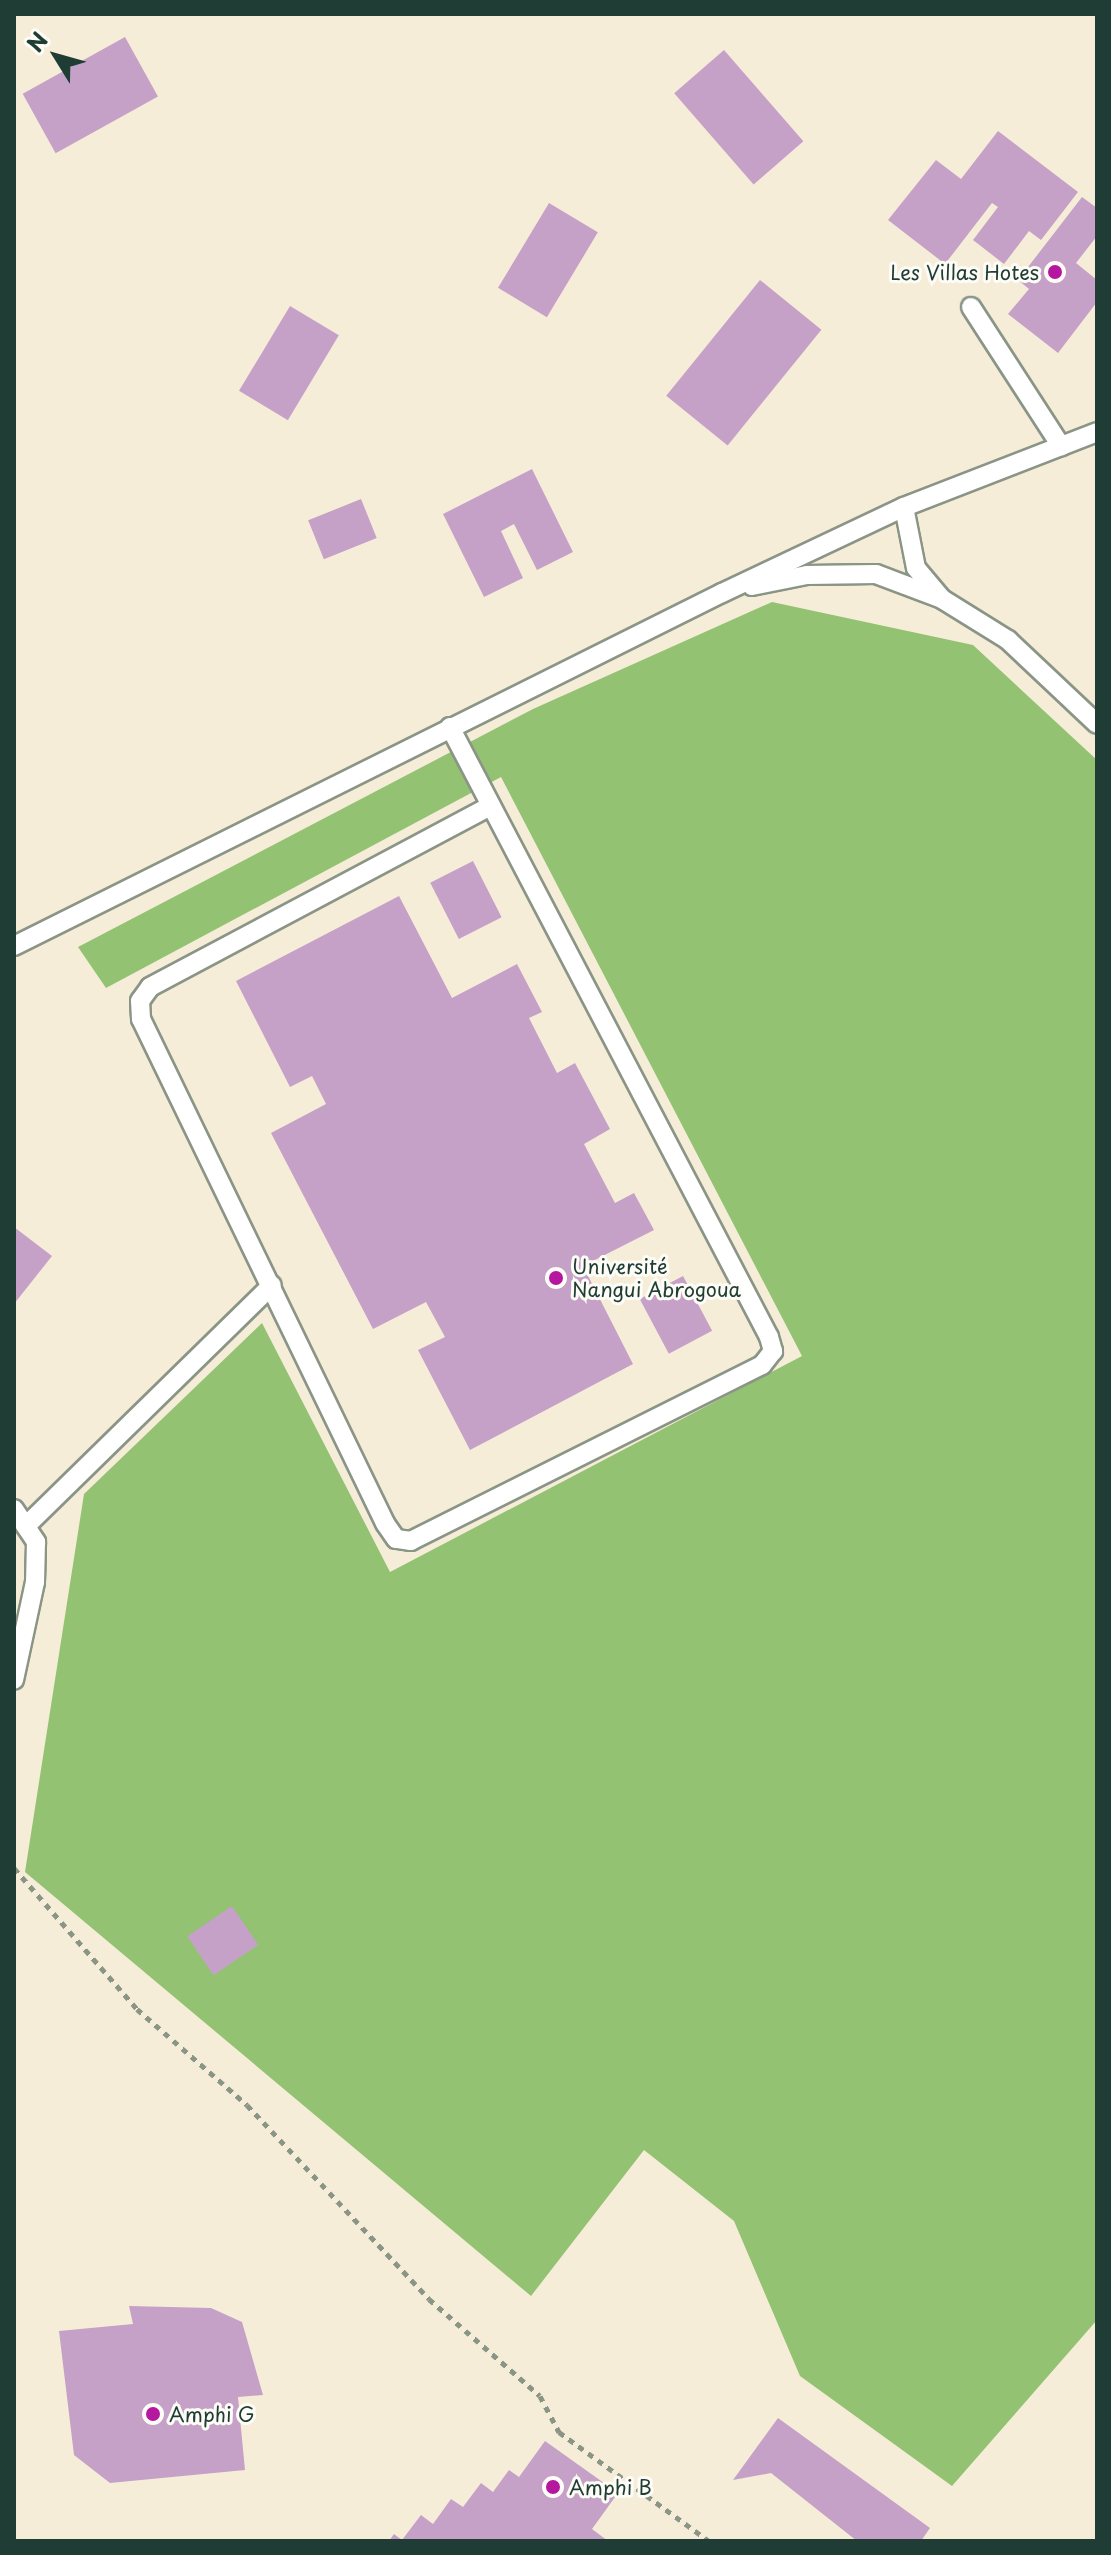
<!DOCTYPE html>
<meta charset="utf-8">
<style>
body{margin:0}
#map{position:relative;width:1111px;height:2555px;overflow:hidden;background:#f6edd9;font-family:"Playpen Sans",sans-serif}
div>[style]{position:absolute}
.green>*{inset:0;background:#93c272}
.building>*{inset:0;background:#c5a1c7;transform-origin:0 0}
.path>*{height:5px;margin-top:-2.5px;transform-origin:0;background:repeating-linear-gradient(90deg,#8a9586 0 6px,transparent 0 12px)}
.roads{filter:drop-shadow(2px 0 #8a9586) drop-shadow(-2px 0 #8a9586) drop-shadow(0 2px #8a9586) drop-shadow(0 -2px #8a9586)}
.lane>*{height:18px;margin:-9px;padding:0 9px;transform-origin:9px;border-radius:9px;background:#fff}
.dots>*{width:22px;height:22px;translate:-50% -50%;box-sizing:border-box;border:4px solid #fdfcf7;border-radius:50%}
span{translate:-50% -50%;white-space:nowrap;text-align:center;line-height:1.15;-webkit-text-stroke:6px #fdfcf7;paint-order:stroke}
.poi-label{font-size:20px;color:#1f3d34}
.right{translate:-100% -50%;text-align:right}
.left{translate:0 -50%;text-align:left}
.frame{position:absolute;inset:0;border:16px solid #1f3d34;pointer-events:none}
.north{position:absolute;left:16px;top:16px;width:80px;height:80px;-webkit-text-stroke:6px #fdfcf7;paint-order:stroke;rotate:307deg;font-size:22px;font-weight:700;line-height:32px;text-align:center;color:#1f3d34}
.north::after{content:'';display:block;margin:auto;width:28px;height:36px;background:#1f3d34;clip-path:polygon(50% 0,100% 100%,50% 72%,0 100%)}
</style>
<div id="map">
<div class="green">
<div style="clip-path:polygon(772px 602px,973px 645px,1097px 760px,1097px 2320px,952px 2486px,800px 2376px,734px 2221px,644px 2150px,531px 2296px,25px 1872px,84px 1494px,262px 1323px,390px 1572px,802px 1356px,501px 777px,106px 988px,78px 947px,533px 709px)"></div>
</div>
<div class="building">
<div style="left:125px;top:37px;width:68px;height:117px;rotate:61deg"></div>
<div style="left:724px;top:50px;width:121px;height:66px;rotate:49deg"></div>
<div style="clip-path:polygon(998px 131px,1078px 192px,1041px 240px,1029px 231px,1004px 264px,973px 240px,998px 207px,992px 203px,945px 264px,888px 220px,936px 160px,961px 179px)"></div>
<div style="clip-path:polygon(1082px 197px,1097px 208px,1097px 236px,1076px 263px,1097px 280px,1097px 302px,1058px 353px,1008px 314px,1029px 289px,1018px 280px)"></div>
<div style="left:549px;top:203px;width:57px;height:99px;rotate:31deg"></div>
<div style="left:760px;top:280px;width:79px;height:149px;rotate:39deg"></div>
<div style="left:290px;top:306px;width:57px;height:99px;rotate:31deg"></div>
<div style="clip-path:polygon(532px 469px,573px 552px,537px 570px,514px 524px,501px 531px,523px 578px,484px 597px,443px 514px)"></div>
<div style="left:361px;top:499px;width:42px;height:57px;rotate:68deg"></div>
<div style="left:473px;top:861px;width:63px;height:48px;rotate:63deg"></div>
<div style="clip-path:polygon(399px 896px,452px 998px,517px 964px,542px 1012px,529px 1018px,557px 1073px,575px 1063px,610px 1129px,584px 1144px,615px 1203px,634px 1193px,654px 1230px,583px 1266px,633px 1364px,470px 1450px,418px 1350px,445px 1337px,426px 1302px,373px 1329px,271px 1133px,326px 1104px,312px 1076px,290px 1087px,236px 981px)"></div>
<div style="clip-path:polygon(14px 1227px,52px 1256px,14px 1304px)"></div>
<div style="left:683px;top:1276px;width:62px;height:49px;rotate:62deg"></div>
<div style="left:232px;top:1906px;width:47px;height:54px;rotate:56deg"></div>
<div style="clip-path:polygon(129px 2306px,211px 2308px,242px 2322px,263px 2395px,238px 2397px,245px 2470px,110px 2483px,74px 2455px,59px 2331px,133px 2324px)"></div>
<div style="clip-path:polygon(778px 2418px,930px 2528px,921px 2541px,857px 2541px,771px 2473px,733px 2480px)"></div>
<div style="clip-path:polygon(545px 2441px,618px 2493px,592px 2529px,608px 2541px,389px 2541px,394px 2534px,402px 2540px,421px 2515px,433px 2524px,451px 2499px,463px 2507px,481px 2483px,493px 2492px,509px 2470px,519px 2477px)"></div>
</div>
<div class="path">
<div style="left:14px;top:1868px;width:187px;rotate:48.9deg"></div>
<div style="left:137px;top:2009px;width:146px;rotate:41.1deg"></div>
<div style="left:247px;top:2105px;width:266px;rotate:46.8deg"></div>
<div style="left:429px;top:2299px;width:147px;rotate:41.1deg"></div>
<div style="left:540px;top:2396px;width:41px;rotate:62.2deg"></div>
<div style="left:559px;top:2432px;width:185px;rotate:36deg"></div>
</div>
<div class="roads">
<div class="lane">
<div style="left:971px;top:307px;width:166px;rotate:57.1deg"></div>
<div style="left:904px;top:507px;width:62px;rotate:78.9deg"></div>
<div style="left:916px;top:568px;width:38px;rotate:50deg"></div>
<div style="left:752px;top:586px;width:56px;rotate:-11.3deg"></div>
<div style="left:807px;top:575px;width:69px;rotate:-0.8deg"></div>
<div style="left:876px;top:574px;width:71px;rotate:20.7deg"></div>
<div style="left:942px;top:599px;width:78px;rotate:31.8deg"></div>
<div style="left:1008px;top:640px;width:122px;rotate:43.3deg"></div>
<div style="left:450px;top:727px;width:688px;rotate:62.39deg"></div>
<div style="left:769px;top:1337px;width:15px;rotate:74deg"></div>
<div style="left:773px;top:1351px;width:18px;rotate:128deg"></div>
<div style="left:762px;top:1365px;width:393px;rotate:153.4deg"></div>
<div style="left:411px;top:1541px;width:15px;rotate:-172deg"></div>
<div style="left:396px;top:1539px;width:19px;rotate:-125deg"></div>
<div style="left:385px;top:1523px;width:560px;rotate:-115.83deg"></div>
<div style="left:141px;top:1019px;width:18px;rotate:-93deg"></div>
<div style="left:140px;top:1001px;width:17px;rotate:-54deg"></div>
<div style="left:150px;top:987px;width:386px;rotate:-28deg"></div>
<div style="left:14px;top:946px;width:791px;rotate:-26.5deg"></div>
<div style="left:722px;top:593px;width:201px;rotate:-25.3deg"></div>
<div style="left:904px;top:507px;width:207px;rotate:-21.2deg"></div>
<div style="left:14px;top:1509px;width:40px;rotate:56deg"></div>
<div style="left:36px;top:1542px;width:40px;rotate:91.4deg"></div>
<div style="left:35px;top:1582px;width:100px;rotate:102.1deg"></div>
<div style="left:26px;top:1526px;width:344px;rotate:-44.4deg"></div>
</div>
</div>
<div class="dots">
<div style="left:1055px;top:272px;background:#b5179e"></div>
<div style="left:556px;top:1278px;background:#b5179e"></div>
<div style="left:153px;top:2414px;background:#b5179e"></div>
<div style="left:553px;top:2487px;background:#b5179e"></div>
</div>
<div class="poi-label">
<span class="right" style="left:1039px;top:272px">Les Villas Hotes</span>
<span class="left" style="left:572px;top:1278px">Université<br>Nangui Abrogoua</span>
<span class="left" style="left:169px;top:2414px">Amphi G</span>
<span class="left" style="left:569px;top:2487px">Amphi B</span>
</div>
<div class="frame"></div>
<div class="north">N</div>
</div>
